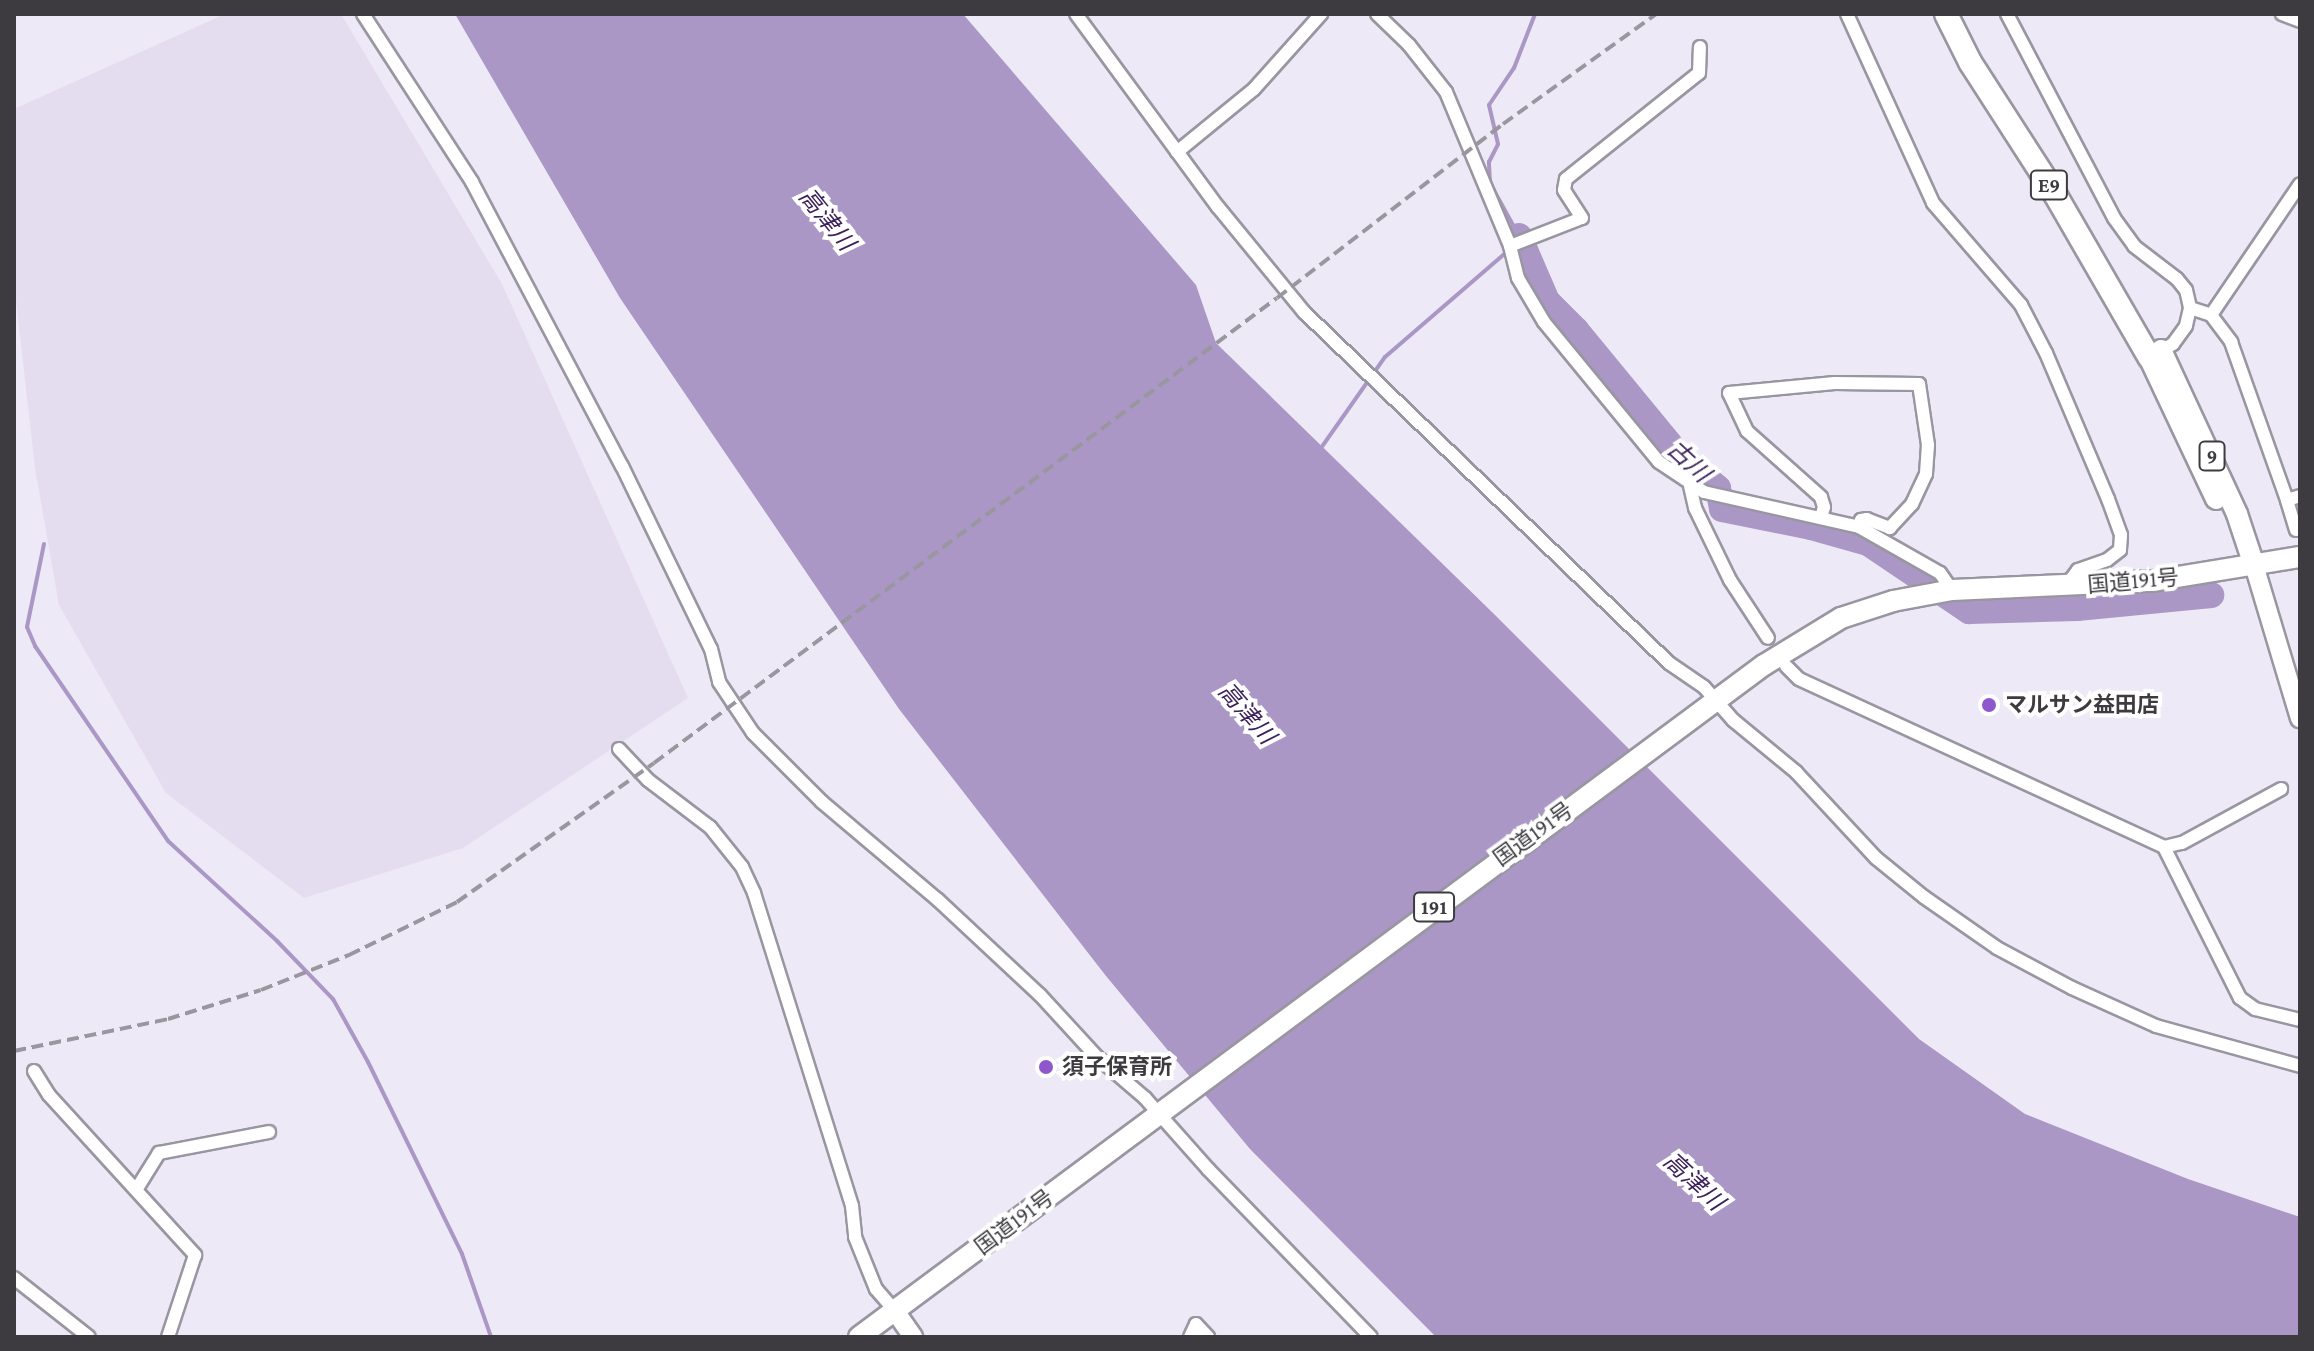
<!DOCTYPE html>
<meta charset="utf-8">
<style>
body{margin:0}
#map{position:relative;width:2314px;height:1351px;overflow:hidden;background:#eee9f6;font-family:"Crimson Pro","Noto Sans JP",serif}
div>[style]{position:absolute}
.built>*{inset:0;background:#e4ddf0}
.water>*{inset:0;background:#aa97c6}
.stream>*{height:4px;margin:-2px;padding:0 2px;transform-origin:2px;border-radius:2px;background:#aa97c6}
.river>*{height:26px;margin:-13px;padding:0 13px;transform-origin:13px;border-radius:13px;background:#aa97c6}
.roads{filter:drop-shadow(2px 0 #9a96a1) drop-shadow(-2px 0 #9a96a1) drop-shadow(0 2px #9a96a1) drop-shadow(0 -2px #9a96a1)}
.minor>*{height:12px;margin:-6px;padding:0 6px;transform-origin:6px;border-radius:6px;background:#fff}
.secondary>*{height:18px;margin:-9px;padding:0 9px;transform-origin:9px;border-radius:9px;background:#fff}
.trunk>*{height:20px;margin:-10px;padding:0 10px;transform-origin:10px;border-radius:10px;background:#fff}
.motorway>*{height:22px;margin:-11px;padding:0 11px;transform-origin:11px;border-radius:11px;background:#fff}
.rail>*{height:4px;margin-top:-2px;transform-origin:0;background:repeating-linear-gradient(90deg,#99969f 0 12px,transparent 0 18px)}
.dots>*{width:22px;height:22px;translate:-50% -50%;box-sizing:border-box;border:4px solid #fff;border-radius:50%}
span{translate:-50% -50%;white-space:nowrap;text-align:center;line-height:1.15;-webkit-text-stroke:8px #fff;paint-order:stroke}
.shield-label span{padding:2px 6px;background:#fff;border:2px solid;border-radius:6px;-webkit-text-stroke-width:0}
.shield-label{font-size:20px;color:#3d3b40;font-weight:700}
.street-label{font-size:22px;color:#3d3b40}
.poi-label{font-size:22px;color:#3d3b40;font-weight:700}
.left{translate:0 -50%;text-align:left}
.water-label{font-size:24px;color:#3c215a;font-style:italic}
.frame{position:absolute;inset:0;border:16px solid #3d3b40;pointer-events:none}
</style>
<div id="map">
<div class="built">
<div style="clip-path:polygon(225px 14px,341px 14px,502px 284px,688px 698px,463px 848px,304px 898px,166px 793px,59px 605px,35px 468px,14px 283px,14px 109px)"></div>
</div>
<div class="water">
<div style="clip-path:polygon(455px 14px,963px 14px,1196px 285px,1216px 343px,1495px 615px,1919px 1039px,2025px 1114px,2188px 1179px,2300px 1217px,2300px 1337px,1436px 1337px,1250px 1149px,1106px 976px,899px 709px,620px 298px)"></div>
</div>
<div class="stream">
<div style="left:1517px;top:239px;width:4px;rotate:-56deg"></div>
<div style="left:1519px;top:236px;width:60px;rotate:-118.7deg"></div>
<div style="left:1490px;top:183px;width:21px;rotate:-93deg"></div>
<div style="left:1489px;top:162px;width:20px;rotate:-63deg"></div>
<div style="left:1498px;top:144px;width:40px;rotate:-103deg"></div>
<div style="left:1489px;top:105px;width:45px;rotate:-56deg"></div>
<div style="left:1514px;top:68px;width:58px;rotate:-68.7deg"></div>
<div style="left:1321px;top:448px;width:111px;rotate:-54.9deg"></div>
<div style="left:1385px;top:357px;width:164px;rotate:-40.8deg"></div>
<div style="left:44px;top:544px;width:85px;rotate:101.6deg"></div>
<div style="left:27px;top:627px;width:21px;rotate:67deg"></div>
<div style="left:35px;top:646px;width:236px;rotate:55.7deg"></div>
<div style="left:168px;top:841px;width:148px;rotate:42.5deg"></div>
<div style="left:277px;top:941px;width:81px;rotate:46deg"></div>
<div style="left:333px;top:999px;width:72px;rotate:60.9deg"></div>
<div style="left:368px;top:1062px;width:214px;rotate:63.9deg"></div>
<div style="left:462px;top:1254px;width:88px;rotate:70.7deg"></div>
</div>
<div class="river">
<div style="left:1519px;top:236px;width:71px;rotate:66.7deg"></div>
<div style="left:1547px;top:301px;width:41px;rotate:45deg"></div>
<div style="left:1576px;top:330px;width:159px;rotate:50.6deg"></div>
<div style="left:1677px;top:453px;width:54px;rotate:40.5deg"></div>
<div style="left:1718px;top:488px;width:21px;rotate:79deg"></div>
<div style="left:1722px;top:509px;width:91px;rotate:11.4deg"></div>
<div style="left:1811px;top:527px;width:59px;rotate:15.7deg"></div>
<div style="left:1868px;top:543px;width:122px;rotate:34deg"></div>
<div style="left:1969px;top:611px;width:108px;rotate:-1.6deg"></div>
<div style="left:2077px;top:608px;width:135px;rotate:-5.5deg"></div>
</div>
<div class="roads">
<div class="minor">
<div style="left:363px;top:14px;width:200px;rotate:57deg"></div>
<div style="left:472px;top:182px;width:321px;rotate:62.2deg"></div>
<div style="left:622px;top:466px;width:203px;rotate:64.1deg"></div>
<div style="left:711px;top:649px;width:34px;rotate:76deg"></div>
<div style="left:719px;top:682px;width:61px;rotate:56.3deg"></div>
<div style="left:753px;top:733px;width:98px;rotate:45deg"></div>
<div style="left:822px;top:802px;width:152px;rotate:40.2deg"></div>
<div style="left:938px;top:900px;width:139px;rotate:43deg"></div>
<div style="left:1040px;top:995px;width:83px;rotate:47.4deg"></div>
<div style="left:1096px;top:1056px;width:65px;rotate:40.6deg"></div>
<div style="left:1145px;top:1098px;width:95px;rotate:48.4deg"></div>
<div style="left:1208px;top:1169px;width:234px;rotate:45.9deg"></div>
<div style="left:1076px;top:14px;width:240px;rotate:53.7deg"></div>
<div style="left:1218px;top:207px;width:136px;rotate:50.7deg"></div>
<div style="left:1304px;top:312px;width:506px;rotate:43.88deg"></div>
<div style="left:1669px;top:663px;width:42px;rotate:34.4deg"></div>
<div style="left:1704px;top:687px;width:44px;rotate:48.7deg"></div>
<div style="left:1733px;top:720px;width:82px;rotate:39.5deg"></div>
<div style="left:1796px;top:772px;width:117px;rotate:47.1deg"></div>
<div style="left:1876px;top:858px;width:62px;rotate:39.1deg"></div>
<div style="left:1924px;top:897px;width:89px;rotate:34.9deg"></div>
<div style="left:1997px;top:948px;width:85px;rotate:28.1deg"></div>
<div style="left:2072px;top:988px;width:92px;rotate:24.3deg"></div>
<div style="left:2156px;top:1026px;width:149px;rotate:15.5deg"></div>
<div style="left:1377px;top:14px;width:45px;rotate:44.1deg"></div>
<div style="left:1409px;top:45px;width:60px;rotate:51.8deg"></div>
<div style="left:1446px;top:92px;width:167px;rotate:67.4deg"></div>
<div style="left:1510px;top:246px;width:33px;rotate:76deg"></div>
<div style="left:1518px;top:278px;width:51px;rotate:59.4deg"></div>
<div style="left:1544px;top:322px;width:181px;rotate:50.6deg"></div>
<div style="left:1659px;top:462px;width:54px;rotate:33.7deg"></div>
<div style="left:1704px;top:492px;width:159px;rotate:12.7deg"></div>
<div style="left:1859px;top:527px;width:93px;rotate:29.6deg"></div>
<div style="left:1940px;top:573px;width:21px;rotate:55deg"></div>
<div style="left:1847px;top:14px;width:208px;rotate:65.5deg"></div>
<div style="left:1933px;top:203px;width:135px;rotate:49.2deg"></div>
<div style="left:2021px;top:305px;width:54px;rotate:62.5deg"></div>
<div style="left:2046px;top:353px;width:159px;rotate:67deg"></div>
<div style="left:2108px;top:499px;width:38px;rotate:70deg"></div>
<div style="left:2121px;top:535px;width:15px;rotate:94deg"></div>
<div style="left:2120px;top:550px;width:16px;rotate:142deg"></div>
<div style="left:2107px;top:560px;width:31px;rotate:161deg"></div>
<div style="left:2078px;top:570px;width:20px;rotate:127deg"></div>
<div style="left:2007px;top:14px;width:230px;rotate:62.3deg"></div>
<div style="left:2114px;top:218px;width:34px;rotate:54deg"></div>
<div style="left:2134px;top:246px;width:54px;rotate:37.5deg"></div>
<div style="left:2177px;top:279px;width:14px;rotate:51deg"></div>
<div style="left:2186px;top:290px;width:18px;rotate:77deg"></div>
<div style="left:2190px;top:308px;width:18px;rotate:103deg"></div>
<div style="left:2186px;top:326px;width:22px;rotate:126deg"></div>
<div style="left:2173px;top:344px;width:21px;rotate:151deg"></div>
<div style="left:2282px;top:14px;width:19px;rotate:21deg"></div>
<div style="left:1177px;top:152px;width:99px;rotate:-39.3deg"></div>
<div style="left:1254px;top:89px;width:101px;rotate:-48.2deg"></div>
<div style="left:1510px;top:246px;width:77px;rotate:-21.3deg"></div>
<div style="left:1582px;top:218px;width:33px;rotate:-123deg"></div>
<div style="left:1564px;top:190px;width:11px;rotate:-80deg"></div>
<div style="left:1566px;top:179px;width:170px;rotate:-38.6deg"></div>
<div style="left:1699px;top:73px;width:26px;rotate:-88deg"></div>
<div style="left:2190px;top:308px;width:22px;rotate:18deg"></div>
<div style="left:2211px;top:315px;width:34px;rotate:53deg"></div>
<div style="left:2231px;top:342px;width:168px;rotate:70.5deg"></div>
<div style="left:2211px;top:315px;width:158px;rotate:-55.8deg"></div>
<div style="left:1690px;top:486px;width:23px;rotate:77deg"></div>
<div style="left:1695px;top:508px;width:80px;rotate:64.1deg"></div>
<div style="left:1730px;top:580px;width:69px;rotate:56.8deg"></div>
<div style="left:1821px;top:517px;width:10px;rotate:-73deg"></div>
<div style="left:1824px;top:507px;width:10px;rotate:-107deg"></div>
<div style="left:1821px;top:497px;width:99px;rotate:-138.3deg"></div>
<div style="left:1747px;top:431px;width:42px;rotate:-115.3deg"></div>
<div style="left:1729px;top:393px;width:106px;rotate:-5.4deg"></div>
<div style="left:1835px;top:383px;width:84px;rotate:0.7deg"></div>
<div style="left:1919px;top:384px;width:62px;rotate:81.6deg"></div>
<div style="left:1928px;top:445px;width:29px;rotate:94deg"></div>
<div style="left:1926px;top:474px;width:33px;rotate:115deg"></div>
<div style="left:1912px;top:504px;width:33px;rotate:133deg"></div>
<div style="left:1890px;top:528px;width:25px;rotate:-159deg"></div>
<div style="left:1867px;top:519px;width:6px;rotate:171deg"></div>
<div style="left:1861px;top:520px;width:7px;rotate:106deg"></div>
<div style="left:2296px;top:530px;width:31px;rotate:-107deg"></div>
<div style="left:2287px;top:500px;width:14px;rotate:-17deg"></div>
<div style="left:1786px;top:666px;width:18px;rotate:45deg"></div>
<div style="left:1799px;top:679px;width:402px;rotate:24.7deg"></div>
<div style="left:2164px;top:847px;width:18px;rotate:-13deg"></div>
<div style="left:2182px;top:843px;width:113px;rotate:-28.6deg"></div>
<div style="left:619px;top:749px;width:42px;rotate:46.9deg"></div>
<div style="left:648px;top:780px;width:78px;rotate:37.2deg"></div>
<div style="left:710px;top:827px;width:51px;rotate:51.3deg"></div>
<div style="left:742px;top:867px;width:29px;rotate:65deg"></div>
<div style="left:754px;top:893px;width:328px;rotate:72.6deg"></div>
<div style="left:852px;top:1206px;width:31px;rotate:84deg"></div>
<div style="left:855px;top:1237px;width:56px;rotate:68deg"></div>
<div style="left:876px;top:1289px;width:29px;rotate:49deg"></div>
<div style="left:2164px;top:847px;width:169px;rotate:63.3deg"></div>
<div style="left:2240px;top:998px;width:19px;rotate:36deg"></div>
<div style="left:2255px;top:1009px;width:46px;rotate:13.7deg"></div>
<div style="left:34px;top:1071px;width:28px;rotate:58deg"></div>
<div style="left:49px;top:1095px;width:217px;rotate:47.6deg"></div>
<div style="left:195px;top:1255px;width:86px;rotate:108.2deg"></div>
<div style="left:136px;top:1190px;width:44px;rotate:-58.1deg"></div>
<div style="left:159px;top:1153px;width:112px;rotate:-10.8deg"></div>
<div style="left:14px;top:1278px;width:95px;rotate:38.2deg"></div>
<div style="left:1190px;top:1337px;width:14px;rotate:-65deg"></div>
<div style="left:1196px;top:1324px;width:18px;rotate:47deg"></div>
</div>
<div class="secondary">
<div style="left:2254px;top:565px;width:160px;rotate:73.3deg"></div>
<div style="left:895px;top:1311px;width:32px;rotate:55deg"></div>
</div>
<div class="trunk">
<div style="left:2161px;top:350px;width:181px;rotate:65.1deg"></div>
<div style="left:2237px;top:514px;width:54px;rotate:71.6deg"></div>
<div style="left:2149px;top:357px;width:157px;rotate:64.7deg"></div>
<div style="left:859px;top:1337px;width:1127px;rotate:-36.6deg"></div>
<div style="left:1764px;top:665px;width:90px;rotate:-31.4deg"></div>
<div style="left:1841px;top:618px;width:55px;rotate:-18.1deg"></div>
<div style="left:1893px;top:601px;width:60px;rotate:-10.6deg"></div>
<div style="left:1952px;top:590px;width:201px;rotate:-2.6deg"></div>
<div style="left:2153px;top:581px;width:149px;rotate:-9.3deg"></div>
</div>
<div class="motorway">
<div style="left:1946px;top:14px;width:54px;rotate:63.4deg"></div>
<div style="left:1970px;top:62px;width:157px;rotate:57.2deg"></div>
<div style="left:2055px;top:194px;width:188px;rotate:60deg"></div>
</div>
</div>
<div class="rail">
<div style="left:14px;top:1051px;width:157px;rotate:-11.7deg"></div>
<div style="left:168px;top:1019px;width:97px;rotate:-17.3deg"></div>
<div style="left:261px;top:990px;width:95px;rotate:-21.7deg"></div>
<div style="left:349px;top:955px;width:120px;rotate:-26.1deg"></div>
<div style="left:457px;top:902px;width:241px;rotate:-35.2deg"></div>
<div style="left:654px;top:763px;width:777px;rotate:-36.74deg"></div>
<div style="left:1277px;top:298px;width:285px;rotate:-37.6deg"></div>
<div style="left:1503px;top:124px;width:188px;rotate:-35.7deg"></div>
</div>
<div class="dots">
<div style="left:1989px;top:705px;background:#8f57ce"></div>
<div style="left:1046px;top:1067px;background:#8f57ce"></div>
</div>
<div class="shield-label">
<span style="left:2049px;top:185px">E9</span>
<span style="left:2212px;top:456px">9</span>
<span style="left:1434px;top:907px">191</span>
</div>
<div class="street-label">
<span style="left:2133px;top:581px;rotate:-5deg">国道191号</span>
<span style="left:1533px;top:834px;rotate:-36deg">国道191号</span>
<span style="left:1014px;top:1222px;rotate:-37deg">国道191号</span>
</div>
<div class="poi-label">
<span class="left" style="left:2005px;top:705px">マルサン益田店</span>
<span class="left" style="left:1062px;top:1067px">須子保育所</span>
</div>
<div class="water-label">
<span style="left:827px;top:219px;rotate:51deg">高津川</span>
<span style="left:1689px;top:461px;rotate:43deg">古川</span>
<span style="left:1247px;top:713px;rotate:49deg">高津川</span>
<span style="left:1694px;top:1181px;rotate:43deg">高津川</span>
</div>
<div class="frame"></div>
</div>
